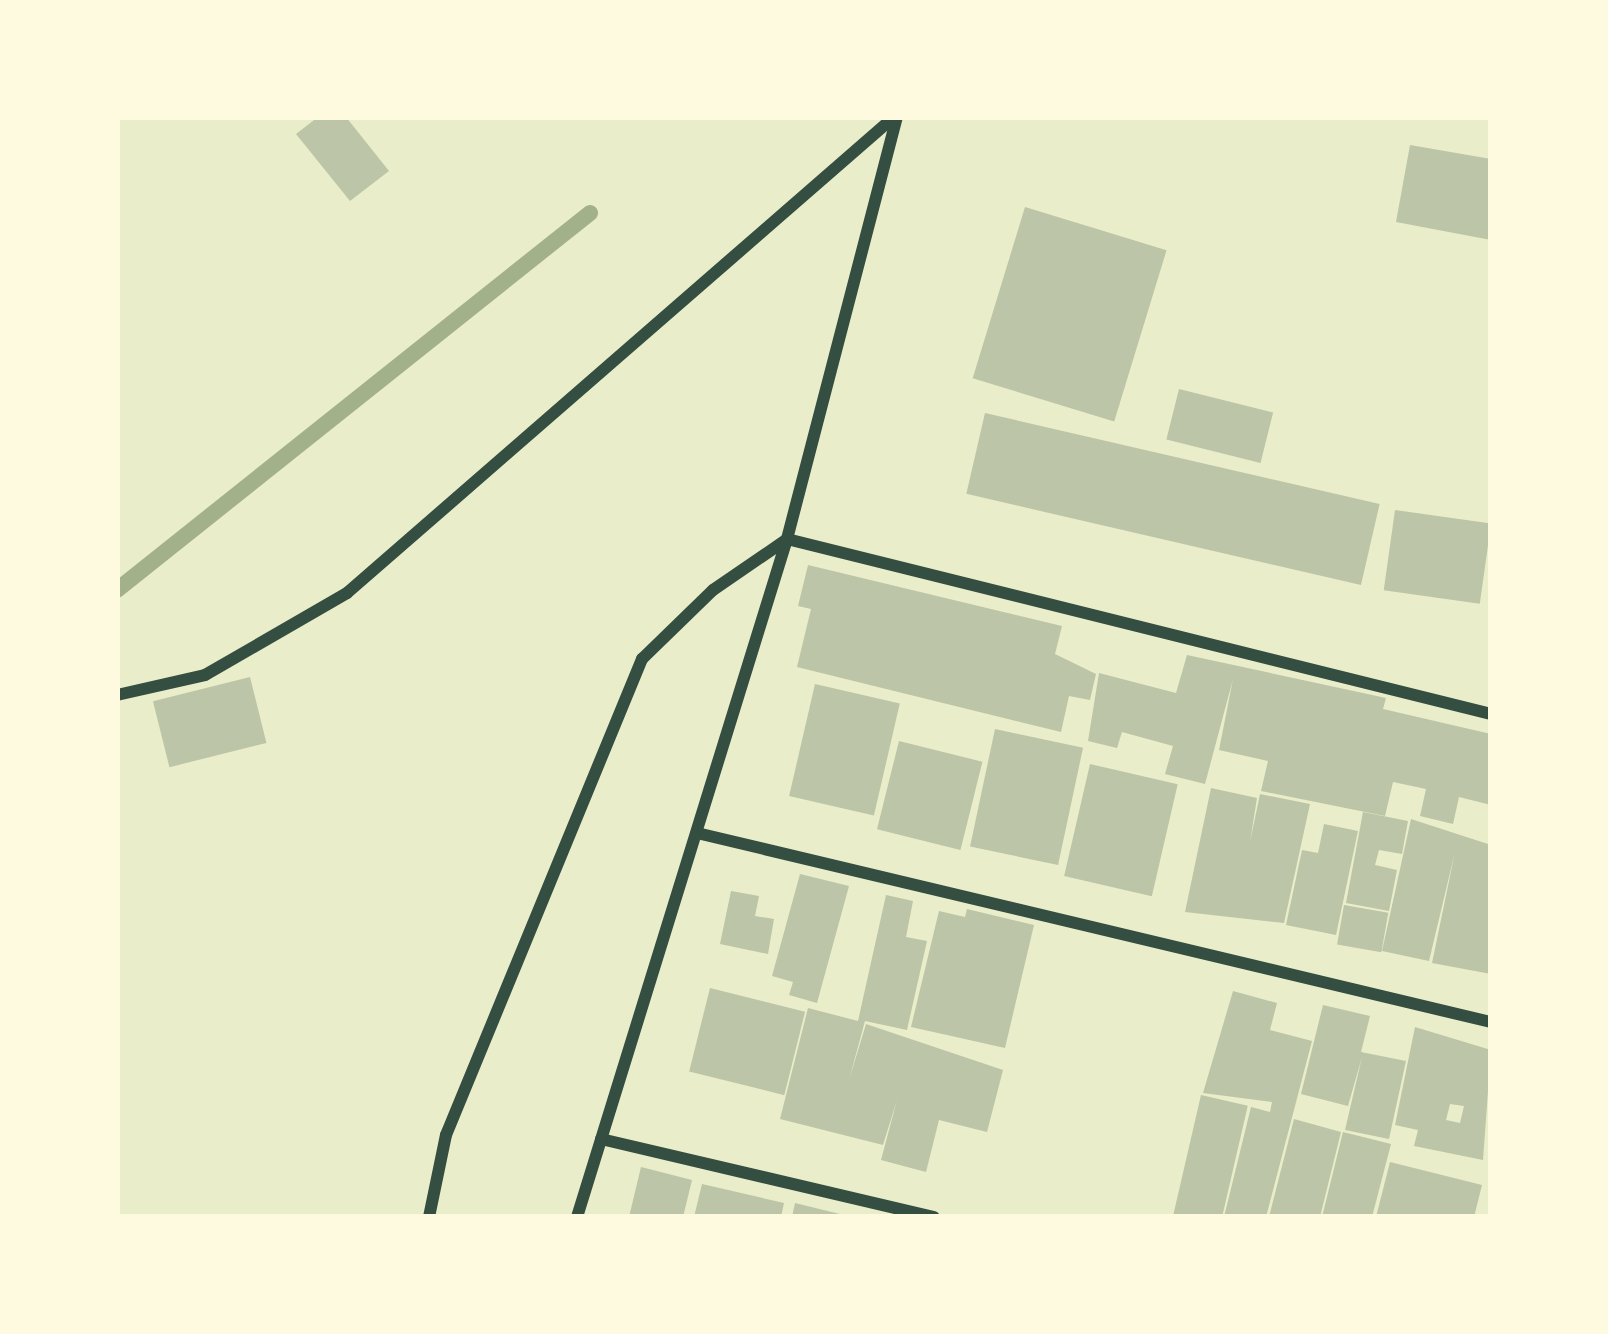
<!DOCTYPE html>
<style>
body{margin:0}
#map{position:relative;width:1608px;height:1334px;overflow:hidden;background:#e9edc9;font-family:Quicksand,sans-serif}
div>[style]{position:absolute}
.stream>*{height:16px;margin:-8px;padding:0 8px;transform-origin:8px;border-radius:8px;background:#a3b18a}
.building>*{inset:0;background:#bcc5a7;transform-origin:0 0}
.minor>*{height:12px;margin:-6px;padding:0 6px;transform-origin:6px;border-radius:6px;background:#344e41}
span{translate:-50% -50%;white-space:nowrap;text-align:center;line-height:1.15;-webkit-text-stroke:9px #fefae0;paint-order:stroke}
.frame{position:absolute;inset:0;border:120px solid #fefae0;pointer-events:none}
</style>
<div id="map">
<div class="stream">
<div style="left:117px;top:590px;width:605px;rotate:-38.56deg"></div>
</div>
<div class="building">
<div style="clip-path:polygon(318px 117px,346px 117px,389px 171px,350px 201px,296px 134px)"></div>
<div style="clip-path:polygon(1410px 145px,1491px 159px,1491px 240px,1396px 222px)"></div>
<div style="left:1025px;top:207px;width:148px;height:179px;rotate:17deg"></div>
<div style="left:1179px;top:389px;width:97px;height:52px;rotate:14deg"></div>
<div style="left:985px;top:413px;width:405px;height:83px;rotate:13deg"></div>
<div style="left:1395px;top:510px;width:97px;height:81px;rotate:8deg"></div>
<div style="clip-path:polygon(808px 565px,1062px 626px,1055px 654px,1096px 674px,1090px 700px,1069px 696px,1061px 732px,797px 667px,811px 609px,798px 606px)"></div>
<div style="clip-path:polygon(1187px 655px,1386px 698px,1383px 709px,1491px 734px,1491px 805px,1459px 797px,1453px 824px,1420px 816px,1426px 789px,1393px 782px,1385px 816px,1261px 791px,1268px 761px,1219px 750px,1233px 679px,1205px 784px,1165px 774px,1173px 746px,1122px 732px,1117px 748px,1088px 741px,1099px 673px,1176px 693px)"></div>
<div style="left:250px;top:677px;width:68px;height:100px;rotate:76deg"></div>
<div style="left:815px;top:684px;width:87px;height:115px;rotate:13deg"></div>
<div style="left:995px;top:729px;width:90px;height:120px;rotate:12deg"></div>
<div style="left:899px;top:741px;width:86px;height:91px;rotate:14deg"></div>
<div style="left:1090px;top:764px;width:90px;height:115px;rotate:13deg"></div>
<div style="clip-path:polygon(1211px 788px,1257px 798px,1250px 842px,1260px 794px,1310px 804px,1284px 923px,1185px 912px)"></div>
<div style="clip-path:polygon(1363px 812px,1408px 821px,1402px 854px,1379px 850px,1375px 865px,1397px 870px,1389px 911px,1346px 903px)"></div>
<div style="clip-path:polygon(1411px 819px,1491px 845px,1491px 974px,1432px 963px,1455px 852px,1429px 961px,1382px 951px)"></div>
<div style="clip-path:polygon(1324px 824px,1358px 831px,1336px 935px,1286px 925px,1302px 850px,1318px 853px)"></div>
<div style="clip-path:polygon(800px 874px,849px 886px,817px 1003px,789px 995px,793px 982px,772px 976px)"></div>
<div style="clip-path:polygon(731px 891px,759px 896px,755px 916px,774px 919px,768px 954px,720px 944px)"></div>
<div style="clip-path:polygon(886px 895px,913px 901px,906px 937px,927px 941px,907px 1030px,865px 1021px,849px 1080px,866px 1024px,1003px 1070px,987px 1132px,939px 1120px,926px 1172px,881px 1160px,897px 1100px,883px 1145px,780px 1119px,808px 1008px,858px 1021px)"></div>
<div style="left:1344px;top:905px;width:45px;height:40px;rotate:10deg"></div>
<div style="clip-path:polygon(967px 909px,1034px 925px,1005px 1048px,911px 1027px,939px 911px,965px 917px)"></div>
<div style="left:710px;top:988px;width:98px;height:86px;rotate:14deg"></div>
<div style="clip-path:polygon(1233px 991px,1277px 1003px,1270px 1030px,1312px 1041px,1266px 1217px,1224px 1217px,1251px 1107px,1270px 1112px,1272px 1102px,1203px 1093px)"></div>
<div style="clip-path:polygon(1323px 1005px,1370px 1016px,1361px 1052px,1406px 1061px,1389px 1139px,1345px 1130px,1362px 1057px,1348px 1106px,1301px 1094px)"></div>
<div style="clip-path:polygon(evenodd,1415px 1027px,1491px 1050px,1483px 1160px,1414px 1146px,1418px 1130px,1395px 1125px,1415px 1027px,1450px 1104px,1464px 1106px,1460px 1123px,1446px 1120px,1450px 1104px)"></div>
<div style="left:1201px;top:1095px;width:48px;height:126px;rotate:13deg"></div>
<div style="clip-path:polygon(1294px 1119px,1341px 1132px,1320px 1217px,1269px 1217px)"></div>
<div style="clip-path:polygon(1343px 1132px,1391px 1144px,1372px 1217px,1322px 1217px)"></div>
<div style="clip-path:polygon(1390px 1162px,1482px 1185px,1474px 1217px,1376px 1217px)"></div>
<div style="clip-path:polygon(641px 1167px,692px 1180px,683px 1217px,629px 1217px)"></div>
<div style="clip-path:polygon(702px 1184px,784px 1203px,781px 1217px,694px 1217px)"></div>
<div style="clip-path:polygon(795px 1203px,844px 1215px,844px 1217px,792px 1217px)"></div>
</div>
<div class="minor">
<div style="left:787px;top:539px;width:725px;rotate:13.96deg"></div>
<div style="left:117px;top:695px;width:90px;rotate:-12.8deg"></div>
<div style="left:205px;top:675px;width:164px;rotate:-30deg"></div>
<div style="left:347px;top:593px;width:725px;rotate:-41.03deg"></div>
<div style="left:697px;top:833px;width:816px;rotate:13.39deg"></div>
<div style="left:601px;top:1139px;width:342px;rotate:13.2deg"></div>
<div style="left:429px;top:1217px;width:84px;rotate:-78.3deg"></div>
<div style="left:446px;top:1135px;width:515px;rotate:-67.62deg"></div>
<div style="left:642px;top:659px;width:99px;rotate:-44.2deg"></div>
<div style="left:713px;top:590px;width:88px;rotate:-34.4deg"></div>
<div style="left:577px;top:1217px;width:710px;rotate:-72.79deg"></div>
<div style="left:787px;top:539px;width:436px;rotate:-75.4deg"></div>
</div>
<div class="frame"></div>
</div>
